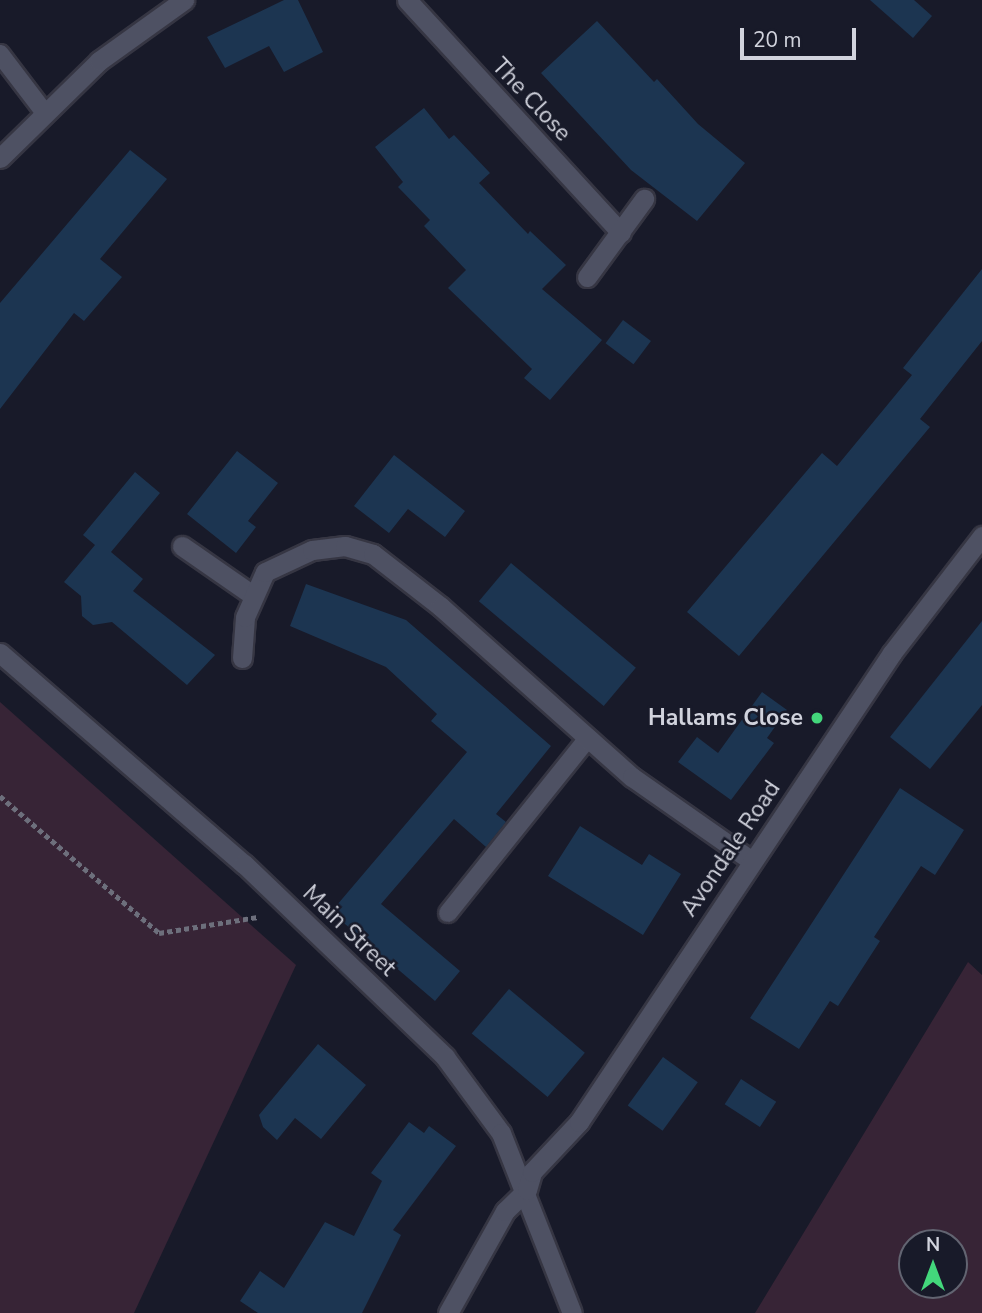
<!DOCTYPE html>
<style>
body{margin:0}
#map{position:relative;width:982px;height:1313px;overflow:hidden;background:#181a29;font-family:"Nunito Sans",sans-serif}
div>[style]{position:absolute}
.green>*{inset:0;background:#372436}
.building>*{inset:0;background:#1c3551;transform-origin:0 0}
.path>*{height:4.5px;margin-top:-2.25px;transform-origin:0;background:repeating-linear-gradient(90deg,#6d6f7c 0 5px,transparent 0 8.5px)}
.roads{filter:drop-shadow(2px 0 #363643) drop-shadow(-2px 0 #363643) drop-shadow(0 2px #363643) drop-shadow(0 -2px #363643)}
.service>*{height:18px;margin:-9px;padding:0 9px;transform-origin:9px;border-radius:9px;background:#4e5163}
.minor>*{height:19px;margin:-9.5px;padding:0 9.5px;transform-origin:9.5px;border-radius:9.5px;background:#4e5163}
.dots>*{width:19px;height:19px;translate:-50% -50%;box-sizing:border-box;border:4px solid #181a29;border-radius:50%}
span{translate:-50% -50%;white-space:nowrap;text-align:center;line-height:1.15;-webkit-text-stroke:5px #181a29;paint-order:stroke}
.street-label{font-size:23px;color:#d1d3dd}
.poi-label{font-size:23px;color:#d1d3dd;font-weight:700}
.right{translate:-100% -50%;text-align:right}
.north{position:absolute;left:898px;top:1229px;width:70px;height:70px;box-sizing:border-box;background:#181a29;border:2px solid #626471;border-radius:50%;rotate:0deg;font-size:19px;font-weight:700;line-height:28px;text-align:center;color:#d1d3dd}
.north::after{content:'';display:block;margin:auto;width:24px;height:32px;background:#43d77b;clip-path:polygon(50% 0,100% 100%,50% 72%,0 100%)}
.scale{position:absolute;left:740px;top:28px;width:116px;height:32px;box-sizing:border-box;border:4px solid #d1d3dd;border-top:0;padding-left:9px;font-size:21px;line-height:24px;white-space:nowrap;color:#d1d3dd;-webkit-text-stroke:5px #181a29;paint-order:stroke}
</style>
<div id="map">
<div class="green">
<div style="clip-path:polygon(0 702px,296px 965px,134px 1313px,0 1313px)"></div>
<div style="clip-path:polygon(evenodd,968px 962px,982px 975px,982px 1313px,755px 1313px,968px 962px,954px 1243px,954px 1285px,912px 1285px,912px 1243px,954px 1243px)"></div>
</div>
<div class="building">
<div style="clip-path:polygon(284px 0,298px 0,323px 52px,284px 72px,269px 46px,225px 68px,207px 37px)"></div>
<div style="clip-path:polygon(870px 0,914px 0,932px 16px,913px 38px)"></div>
<div style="clip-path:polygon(597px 21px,654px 82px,657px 79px,698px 124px,745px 163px,697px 221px,631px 170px,541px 73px)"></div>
<div style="clip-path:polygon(424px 108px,449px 139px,454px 135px,490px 173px,479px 183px,528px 234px,530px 231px,566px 265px,542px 289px,602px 340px,550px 400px,524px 378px,532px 369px,448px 288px,466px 270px,424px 226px,430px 220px,398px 187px,403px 182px,375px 147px)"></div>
<div style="clip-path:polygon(130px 150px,167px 179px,100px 259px,122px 277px,84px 321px,74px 313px,0 409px,0 303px)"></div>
<div style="clip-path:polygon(982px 269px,982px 341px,920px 419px,930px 427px,739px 656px,687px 612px,822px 453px,837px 466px,912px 375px,903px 368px)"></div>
<div style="left:623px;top:320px;width:35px;height:29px;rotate:37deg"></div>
<div style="clip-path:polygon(237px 451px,278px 483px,248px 521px,256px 527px,236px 553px,187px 514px)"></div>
<div style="clip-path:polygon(394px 455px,465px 511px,445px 537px,408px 509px,389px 533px,354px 506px)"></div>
<div style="clip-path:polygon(135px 472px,160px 493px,111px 552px,143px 579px,133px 591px,215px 655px,187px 685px,112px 622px,93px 625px,82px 616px,81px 596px,64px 582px,95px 545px,83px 535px)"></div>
<div style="left:511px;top:563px;width:163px;height:50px;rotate:40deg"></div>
<div style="clip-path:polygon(306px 584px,406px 620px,551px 746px,496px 814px,506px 822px,486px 847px,454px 819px,381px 904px,460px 971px,435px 1001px,331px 912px,467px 752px,431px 721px,437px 714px,386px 667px,290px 626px)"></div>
<div style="clip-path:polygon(982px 621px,982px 705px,930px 769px,890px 737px)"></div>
<div style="clip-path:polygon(762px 692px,787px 710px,767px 738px,774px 743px,731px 800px,678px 762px,697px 737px,718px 753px)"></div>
<div style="clip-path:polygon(900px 788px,964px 830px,935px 875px,921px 866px,874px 937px,880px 941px,838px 1006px,830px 1001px,799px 1049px,750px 1018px)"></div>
<div style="clip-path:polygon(580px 826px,642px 865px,649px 854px,681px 874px,643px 935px,548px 876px)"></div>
<div style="left:509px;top:989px;width:99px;height:58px;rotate:40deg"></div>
<div style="clip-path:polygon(318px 1044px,366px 1085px,321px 1139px,295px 1118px,277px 1140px,263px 1127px,259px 1115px)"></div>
<div style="left:663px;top:1057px;width:43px;height:60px;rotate:36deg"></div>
<div style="left:741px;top:1079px;width:42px;height:30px;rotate:33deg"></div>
<div style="clip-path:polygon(409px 1122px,424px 1133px,429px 1126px,456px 1146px,393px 1230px,401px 1235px,362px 1313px,258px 1313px,240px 1301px,260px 1271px,284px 1288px,325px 1222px,354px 1236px,382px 1181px,371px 1173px)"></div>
</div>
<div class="path">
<div style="left:0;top:796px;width:210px;rotate:40.7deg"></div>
<div style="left:159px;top:933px;width:100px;rotate:-9.2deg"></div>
</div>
<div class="roads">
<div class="service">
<div style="left:0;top:54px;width:74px;rotate:52.7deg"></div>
<div style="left:448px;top:913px;width:224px;rotate:-51.3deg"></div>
</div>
<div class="minor">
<div style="left:407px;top:0;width:316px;rotate:47.4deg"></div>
<div style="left:0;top:158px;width:139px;rotate:-44.4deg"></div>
<div style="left:99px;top:61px;width:105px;rotate:-35.7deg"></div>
<div style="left:587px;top:277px;width:97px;rotate:-53.8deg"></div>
<div style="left:182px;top:546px;width:84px;rotate:34.8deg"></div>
<div style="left:0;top:653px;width:323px;rotate:40.9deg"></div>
<div style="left:244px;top:864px;width:279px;rotate:43.8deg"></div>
<div style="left:445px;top:1057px;width:94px;rotate:53.6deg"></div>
<div style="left:501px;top:1133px;width:193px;rotate:68.5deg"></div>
<div style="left:242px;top:658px;width:41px;rotate:-85.8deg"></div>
<div style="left:245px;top:617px;width:49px;rotate:-66deg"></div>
<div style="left:265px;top:572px;width:52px;rotate:-25.1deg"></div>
<div style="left:312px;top:550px;width:33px;rotate:-7deg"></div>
<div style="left:345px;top:546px;width:29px;rotate:16deg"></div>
<div style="left:373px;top:554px;width:86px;rotate:37.9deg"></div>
<div style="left:441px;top:607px;width:256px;rotate:41.7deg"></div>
<div style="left:632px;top:777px;width:146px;rotate:35deg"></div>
<div style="left:448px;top:1313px;width:117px;rotate:-60.8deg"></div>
<div style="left:505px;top:1211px;width:30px;rotate:-44deg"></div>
<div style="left:527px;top:1190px;width:19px;rotate:-74deg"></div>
<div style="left:532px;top:1172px;width:69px;rotate:-46.8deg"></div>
<div style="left:579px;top:1122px;width:564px;rotate:-56.28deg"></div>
<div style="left:892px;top:653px;width:148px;rotate:-52.4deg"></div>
</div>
</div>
<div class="dots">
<div style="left:817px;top:718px;background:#43d77b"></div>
</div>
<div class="street-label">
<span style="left:531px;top:100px;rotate:47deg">The Close</span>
<span style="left:731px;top:849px;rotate:-56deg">Avondale Road</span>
<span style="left:349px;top:931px;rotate:44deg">Main Street</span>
</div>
<div class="poi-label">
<span class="right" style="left:803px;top:718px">Hallams Close</span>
</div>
<div class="north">N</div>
<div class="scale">20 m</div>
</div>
